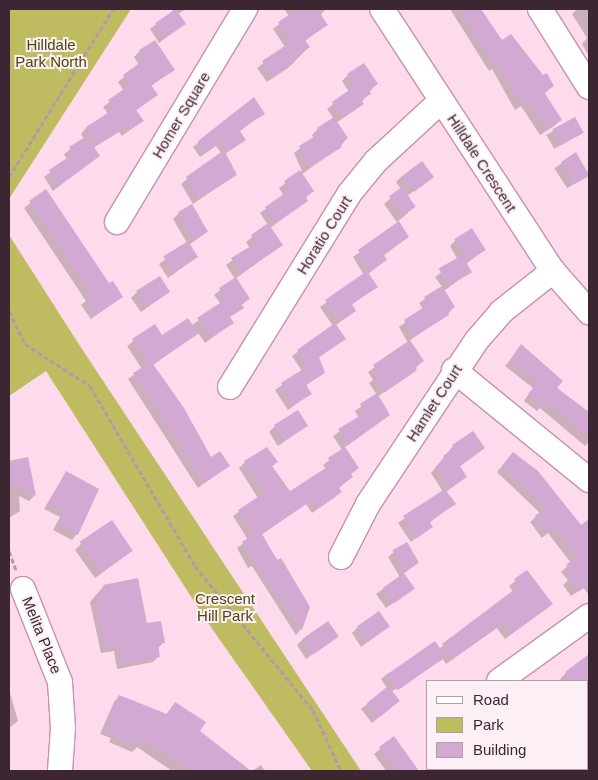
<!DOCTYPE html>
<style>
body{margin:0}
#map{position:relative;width:598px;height:780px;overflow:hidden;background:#fedbec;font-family:Arial,sans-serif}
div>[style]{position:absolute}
.green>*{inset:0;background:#bfbb61}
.shadow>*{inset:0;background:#0003;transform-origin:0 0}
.building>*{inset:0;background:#d2a9d2;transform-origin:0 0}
.path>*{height:3px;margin-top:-1.5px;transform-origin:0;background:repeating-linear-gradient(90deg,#b698a7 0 5px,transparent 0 7.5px)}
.roads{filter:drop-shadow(1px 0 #c691ad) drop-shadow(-1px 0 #c691ad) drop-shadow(0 1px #c691ad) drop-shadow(0 -1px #c691ad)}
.street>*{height:24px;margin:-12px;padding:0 12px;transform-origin:12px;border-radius:12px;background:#fff}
span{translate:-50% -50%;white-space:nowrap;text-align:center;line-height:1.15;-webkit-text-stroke:4px #fcf0f6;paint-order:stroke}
.park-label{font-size:15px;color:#4a470a}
.street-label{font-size:15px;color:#3c2632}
.frame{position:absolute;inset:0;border:10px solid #3c2632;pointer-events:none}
.legend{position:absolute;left:426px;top:680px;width:162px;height:90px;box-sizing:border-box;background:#fcf0f6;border:1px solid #af9fa8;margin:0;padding:6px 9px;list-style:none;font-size:15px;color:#3c2632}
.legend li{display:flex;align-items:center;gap:10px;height:25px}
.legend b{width:25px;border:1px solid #af9fa8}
</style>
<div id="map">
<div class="green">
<div style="clip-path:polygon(9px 9px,131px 9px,9px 199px)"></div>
<div style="clip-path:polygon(9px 235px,80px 346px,361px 771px,312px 771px,208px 623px,46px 371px,9px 396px)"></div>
</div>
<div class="shadow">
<div style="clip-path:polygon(171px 9px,186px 9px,178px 14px,184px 24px,159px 43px,150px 29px,173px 11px)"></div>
<div style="clip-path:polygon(284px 9px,326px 9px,321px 14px,326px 25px,305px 41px,309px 47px,288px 68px,267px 82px,257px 68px,285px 47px,273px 29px,289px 16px)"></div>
<div style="clip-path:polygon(450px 9px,480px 9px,501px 42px,553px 86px,544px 94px,560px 120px,554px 126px,540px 135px,521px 106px,515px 110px,492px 69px,489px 71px)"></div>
<div style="clip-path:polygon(577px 9px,589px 9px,589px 56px,582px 44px,587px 38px,572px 14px)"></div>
<div style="clip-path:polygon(140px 51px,173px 70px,151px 86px,157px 95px,135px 111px,142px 121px,122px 136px,119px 132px,93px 148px,98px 156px,53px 191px,44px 177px,67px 160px,64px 154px,84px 139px,81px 134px,86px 128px,108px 114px,103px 107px,124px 91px,118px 82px,139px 65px,134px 57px)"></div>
<div style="clip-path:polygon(348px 75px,376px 84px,356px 109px,336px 123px,347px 138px,340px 147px,302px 174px,313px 191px,305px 198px,307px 201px,270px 228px,281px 245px,235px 279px,248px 299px,229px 318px,232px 323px,205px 343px,198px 333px,153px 365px,210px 459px,228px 466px,198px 488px,128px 379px,142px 369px,127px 346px,154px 326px,161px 337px,191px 326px,221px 304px,214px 295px,235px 279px,226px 265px,250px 248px,246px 242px,268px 225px,260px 213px,284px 196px,279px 188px,302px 171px,294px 153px,314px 138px,312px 135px,318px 129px,334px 119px,327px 109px,349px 92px,342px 81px)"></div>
<div style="clip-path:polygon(263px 113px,239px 132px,244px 140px,225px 154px,235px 175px,193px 204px,181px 184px,221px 153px,216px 146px,200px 157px,193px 147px,199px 142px)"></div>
<div style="left:574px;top:119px;width:16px;height:32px;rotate:60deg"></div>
<div style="left:576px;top:154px;width:24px;height:26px;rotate:57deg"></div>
<div style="clip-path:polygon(402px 176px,432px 177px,407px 196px,408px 213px,397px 222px,408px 237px,383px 256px,386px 260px,368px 274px,376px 287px,351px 305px,354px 310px,335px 326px,344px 339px,318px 358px,323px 372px,305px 386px,310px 394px,288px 410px,275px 390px,302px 371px,292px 356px,333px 326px,320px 307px,364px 275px,353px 257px,398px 224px,384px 204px,401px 189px,396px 182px)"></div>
<div style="clip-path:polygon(46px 191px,108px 285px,122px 297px,91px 319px,81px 305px,86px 301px,24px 208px)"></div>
<div style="clip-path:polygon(179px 213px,207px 232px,189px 245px,197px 257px,168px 278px,159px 264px,187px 243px,173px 219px)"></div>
<div style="clip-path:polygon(455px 241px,484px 250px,466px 264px,471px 271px,444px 291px,454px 307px,448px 314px,409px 341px,422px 361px,410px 375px,377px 397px,389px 415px,344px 448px,357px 468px,350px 475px,352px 477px,338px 489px,340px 492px,334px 498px,312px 513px,306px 504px,261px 535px,309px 607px,301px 629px,296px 635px,252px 566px,248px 568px,237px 548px,248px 540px,233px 516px,258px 498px,239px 468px,245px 462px,276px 462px,271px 467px,290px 493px,326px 469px,323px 465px,342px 450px,333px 436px,359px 418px,355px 411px,377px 395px,369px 383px,373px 380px,368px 372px,408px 343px,399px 327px,423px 309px,419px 303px,442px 287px,435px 277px,458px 260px,450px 246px)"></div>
<div style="clip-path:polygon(137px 292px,169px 292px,141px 312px,131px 298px)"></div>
<div style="clip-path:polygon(522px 346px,556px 388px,589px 413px,589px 442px,585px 446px,540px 408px,537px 411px,524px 401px,533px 388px,505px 366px)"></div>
<div style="clip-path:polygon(275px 426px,306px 426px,278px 446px,269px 432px)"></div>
<div style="clip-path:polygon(473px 432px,484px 448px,459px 467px,466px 477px,446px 492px,454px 504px,429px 523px,431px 527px,411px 542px,398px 523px,443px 492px,431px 473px,453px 446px)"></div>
<div style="clip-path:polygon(513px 453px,581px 527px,586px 523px,589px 527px,589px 585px,571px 596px,563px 585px,568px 580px,561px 572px,571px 563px,548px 533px,542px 538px,530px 522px,540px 513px,497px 472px)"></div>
<div style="clip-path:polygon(27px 458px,34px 496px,29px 501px,19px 496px,20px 511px,9px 518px,9px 463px)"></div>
<div style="clip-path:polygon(66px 472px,77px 534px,72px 540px,53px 530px,60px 517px,44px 509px)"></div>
<div style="clip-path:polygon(81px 544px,132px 551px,95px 578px,75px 550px)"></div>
<div style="clip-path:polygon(394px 552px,418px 563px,403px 574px,413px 589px,386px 608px,376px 594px,400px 577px,388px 557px)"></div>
<div style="clip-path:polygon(527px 572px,551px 604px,546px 609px,505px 639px,497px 628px,446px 664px,443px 659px,391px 692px,398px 701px,372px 723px,361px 709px,387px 688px,381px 679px,387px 674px,439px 649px,513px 592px,509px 586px)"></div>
<div style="clip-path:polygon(103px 587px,164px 642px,157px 649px,159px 656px,153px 662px,117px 669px,114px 651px,101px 653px,90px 602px)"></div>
<div style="clip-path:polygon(388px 627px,361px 647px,352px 633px,357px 628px)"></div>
<div style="clip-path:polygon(337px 637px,306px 659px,297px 645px,303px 639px)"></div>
<div style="clip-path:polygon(589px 656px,589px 687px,587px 688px,587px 681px,562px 681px,560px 679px,566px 673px)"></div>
<div style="clip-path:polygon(9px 689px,18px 721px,9px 728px)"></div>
<div style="clip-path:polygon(119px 696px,166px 715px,175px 703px,199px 731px,249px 771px,172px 771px,137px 747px,132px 752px,109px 742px,111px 738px,100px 734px,114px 702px)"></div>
<div style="clip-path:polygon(394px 738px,418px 771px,386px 771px,374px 754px)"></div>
<div style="clip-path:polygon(261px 765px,265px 771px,252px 771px)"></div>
<div style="clip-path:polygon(472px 769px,490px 769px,486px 771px)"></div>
</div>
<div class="building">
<div style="left:176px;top:9px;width:18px;height:25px;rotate:56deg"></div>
<div style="clip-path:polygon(298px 9px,316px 9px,328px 25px,305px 40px,310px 47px,293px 59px,295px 62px,273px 77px,262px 61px,291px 42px,278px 22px)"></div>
<div style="clip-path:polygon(459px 9px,481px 9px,502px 40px,511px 34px,543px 75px,547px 73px,554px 86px,544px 92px,562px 120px,546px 130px,528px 101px,521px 105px,499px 65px,496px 67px)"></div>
<div style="clip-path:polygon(155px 40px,175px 70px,151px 85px,158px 95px,136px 110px,144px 121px,128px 131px,125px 127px,97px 145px,86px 127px,114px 109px,108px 100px,130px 85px,123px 75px,145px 59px,139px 50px)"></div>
<div style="clip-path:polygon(364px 63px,378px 84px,369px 90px,371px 94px,361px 100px,364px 104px,343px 118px,332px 102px,355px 86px,347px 74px)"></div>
<div style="clip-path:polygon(254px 97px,265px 114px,239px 130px,246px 140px,229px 151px,223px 141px,206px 152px,198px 141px)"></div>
<div style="clip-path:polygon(334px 117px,348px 138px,339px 144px,342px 147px,309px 168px,299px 146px,320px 133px,317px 128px)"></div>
<div style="left:575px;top:117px;width:18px;height:26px;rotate:61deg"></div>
<div style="clip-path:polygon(87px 136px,100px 156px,59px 186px,49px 170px,73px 154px,69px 147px)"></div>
<div style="clip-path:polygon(224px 150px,237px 175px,199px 199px,186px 177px)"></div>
<div style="clip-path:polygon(576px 152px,589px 176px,575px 184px,561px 162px)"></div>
<div style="left:422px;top:161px;width:20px;height:25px;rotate:53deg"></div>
<div style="clip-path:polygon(300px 170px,314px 191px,306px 197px,308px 201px,276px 223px,265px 207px,290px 190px,284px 181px)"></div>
<div style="left:402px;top:187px;width:24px;height:16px;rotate:55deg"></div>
<div style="clip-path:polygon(46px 189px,109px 283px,113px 281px,123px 297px,97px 314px,86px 298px,91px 295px,29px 201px)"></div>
<div style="left:192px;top:204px;width:32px;height:16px;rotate:60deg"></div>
<div style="clip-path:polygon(399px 221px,409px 237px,383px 254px,387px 260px,371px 271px,358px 250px)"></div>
<div style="clip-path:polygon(268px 223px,283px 245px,241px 274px,231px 258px,256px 243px,251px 235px)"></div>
<div style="left:472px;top:228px;width:26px;height:21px;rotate:58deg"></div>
<div style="left:188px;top:241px;width:19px;height:29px;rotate:58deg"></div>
<div style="left:462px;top:255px;width:20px;height:27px;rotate:60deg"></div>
<div style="clip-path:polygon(367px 271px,378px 287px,352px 304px,356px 311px,340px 322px,325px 300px)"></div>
<div style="left:160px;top:276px;width:19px;height:28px;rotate:58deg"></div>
<div style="clip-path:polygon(236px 277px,250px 299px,241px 304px,244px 308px,230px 317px,234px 323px,211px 338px,197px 318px,226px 299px,219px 288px)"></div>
<div style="clip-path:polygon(442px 286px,455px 307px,447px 312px,449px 315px,414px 337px,404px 320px,429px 304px,424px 297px)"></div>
<div style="clip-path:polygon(188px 318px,198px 334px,153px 364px,184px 408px,211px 457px,220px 451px,230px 466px,204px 483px,133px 373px,148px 364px,132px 339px,155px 324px,162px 335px)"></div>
<div style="clip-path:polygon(335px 323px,346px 339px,319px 357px,325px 373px,306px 385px,312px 394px,294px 405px,281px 383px,308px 366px,297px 350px)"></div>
<div style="clip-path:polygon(410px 340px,424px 361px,415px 367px,417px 370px,385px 392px,374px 376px,378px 374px,373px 365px)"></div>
<div style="clip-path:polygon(521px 344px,563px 381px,557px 388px,589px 412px,589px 438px,550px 403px,544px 406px,528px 394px,538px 382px,510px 360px)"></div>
<div style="clip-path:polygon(377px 393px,390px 415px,348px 445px,338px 429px,365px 413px,360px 404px)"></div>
<div style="left:298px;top:410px;width:19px;height:28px;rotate:58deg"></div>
<div style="clip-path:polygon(473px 431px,485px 448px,460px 466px,467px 477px,450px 488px,436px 466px,446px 460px,443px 456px,454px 448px,452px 445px)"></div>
<div style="clip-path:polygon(267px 447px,278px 462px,272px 466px,290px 491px,332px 464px,328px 458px,345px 447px,359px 468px,351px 474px,353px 477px,338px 487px,342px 492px,318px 508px,312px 500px,262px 534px,277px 560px,281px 558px,310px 607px,302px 630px,242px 542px,254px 534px,238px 510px,264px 493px,244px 461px)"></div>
<div style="clip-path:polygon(513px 452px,538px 471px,581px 525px,589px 519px,589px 595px,583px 587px,577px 591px,568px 578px,573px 574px,566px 565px,576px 557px,554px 529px,548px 533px,535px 516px,546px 507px,502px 466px)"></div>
<div style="clip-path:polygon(28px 457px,36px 496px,9px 482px,9px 461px)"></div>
<div style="clip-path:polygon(66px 471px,99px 489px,78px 535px,58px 523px,65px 511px,49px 503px)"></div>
<div style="clip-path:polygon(445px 489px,456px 504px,429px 521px,433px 527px,417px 538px,403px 516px)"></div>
<div style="left:112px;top:520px;width:37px;height:39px;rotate:56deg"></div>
<div style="left:407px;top:542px;width:24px;height:17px;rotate:60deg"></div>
<div style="clip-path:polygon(527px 570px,553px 604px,511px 634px,503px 623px,452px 659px,442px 644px,519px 586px,514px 579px)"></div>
<div style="left:404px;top:573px;width:19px;height:26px;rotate:55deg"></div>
<div style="clip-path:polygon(138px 578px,147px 623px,161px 621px,165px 643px,158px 644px,160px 657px,123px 663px,120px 646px,106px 648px,95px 595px,104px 594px,103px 585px)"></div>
<div style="left:379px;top:611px;width:19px;height:27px;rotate:55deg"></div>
<div style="left:328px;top:621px;width:19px;height:31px;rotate:55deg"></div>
<div style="left:435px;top:641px;width:19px;height:59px;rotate:55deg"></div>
<div style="clip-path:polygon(589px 654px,589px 681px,572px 681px,565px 672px)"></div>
<div style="left:388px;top:686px;width:19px;height:27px;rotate:51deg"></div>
<div style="clip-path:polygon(119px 695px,167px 714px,175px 702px,206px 722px,200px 731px,251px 771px,194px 771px,141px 740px,139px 746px,114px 736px,116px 732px,105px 728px)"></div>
<div style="clip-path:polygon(394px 736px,419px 771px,396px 771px,379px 747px)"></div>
</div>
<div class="path">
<div style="left:9px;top:177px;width:198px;rotate:-58.2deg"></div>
<div style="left:9px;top:311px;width:37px;rotate:64deg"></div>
<div style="left:25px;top:344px;width:77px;rotate:32.9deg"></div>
<div style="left:90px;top:386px;width:208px;rotate:59.7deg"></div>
<div style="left:195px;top:566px;width:186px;rotate:50.7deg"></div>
<div style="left:313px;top:710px;width:67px;rotate:65.3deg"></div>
<div style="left:9px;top:551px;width:20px;rotate:70deg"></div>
</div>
<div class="roads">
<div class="street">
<div style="left:382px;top:9px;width:313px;rotate:56.9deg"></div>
<div style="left:553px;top:271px;width:55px;rotate:48.7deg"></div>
<div style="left:540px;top:9px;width:92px;rotate:57.9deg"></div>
<div style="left:117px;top:222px;width:249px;rotate:-59deg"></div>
<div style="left:454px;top:370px;width:174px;rotate:39.2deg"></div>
<div style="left:230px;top:387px;width:227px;rotate:-58.3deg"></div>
<div style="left:349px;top:194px;width:43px;rotate:-50.7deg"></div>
<div style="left:376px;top:161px;width:88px;rotate:-42.7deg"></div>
<div style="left:341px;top:557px;width:59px;rotate:-63deg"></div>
<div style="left:368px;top:504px;width:197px;rotate:-56.4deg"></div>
<div style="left:477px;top:340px;width:37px;rotate:-49deg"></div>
<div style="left:501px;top:312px;width:66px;rotate:-38.3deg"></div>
<div style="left:23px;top:589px;width:100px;rotate:68.3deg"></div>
<div style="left:60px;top:682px;width:46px;rotate:86.3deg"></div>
<div style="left:63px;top:728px;width:43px;rotate:94deg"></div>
<div style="left:499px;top:681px;width:111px;rotate:-35.8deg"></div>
</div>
</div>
<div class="park-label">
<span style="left:51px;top:53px">Hilldale<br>Park North</span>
<span style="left:225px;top:607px">Crescent<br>Hill Park</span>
</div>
<div class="street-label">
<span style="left:181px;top:115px;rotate:-59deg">Homer Square</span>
<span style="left:482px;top:163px;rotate:57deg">Hilldale Crescent</span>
<span style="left:324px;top:235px;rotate:-58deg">Horatio Court</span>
<span style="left:434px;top:403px;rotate:-57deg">Hamlet Court</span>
<span style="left:42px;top:635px;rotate:68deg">Melita Place</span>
</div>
<div class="frame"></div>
<ul class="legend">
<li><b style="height:6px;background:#fff"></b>Road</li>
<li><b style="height:14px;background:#bfbb61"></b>Park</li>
<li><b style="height:14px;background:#d2a9d2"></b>Building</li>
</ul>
</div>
